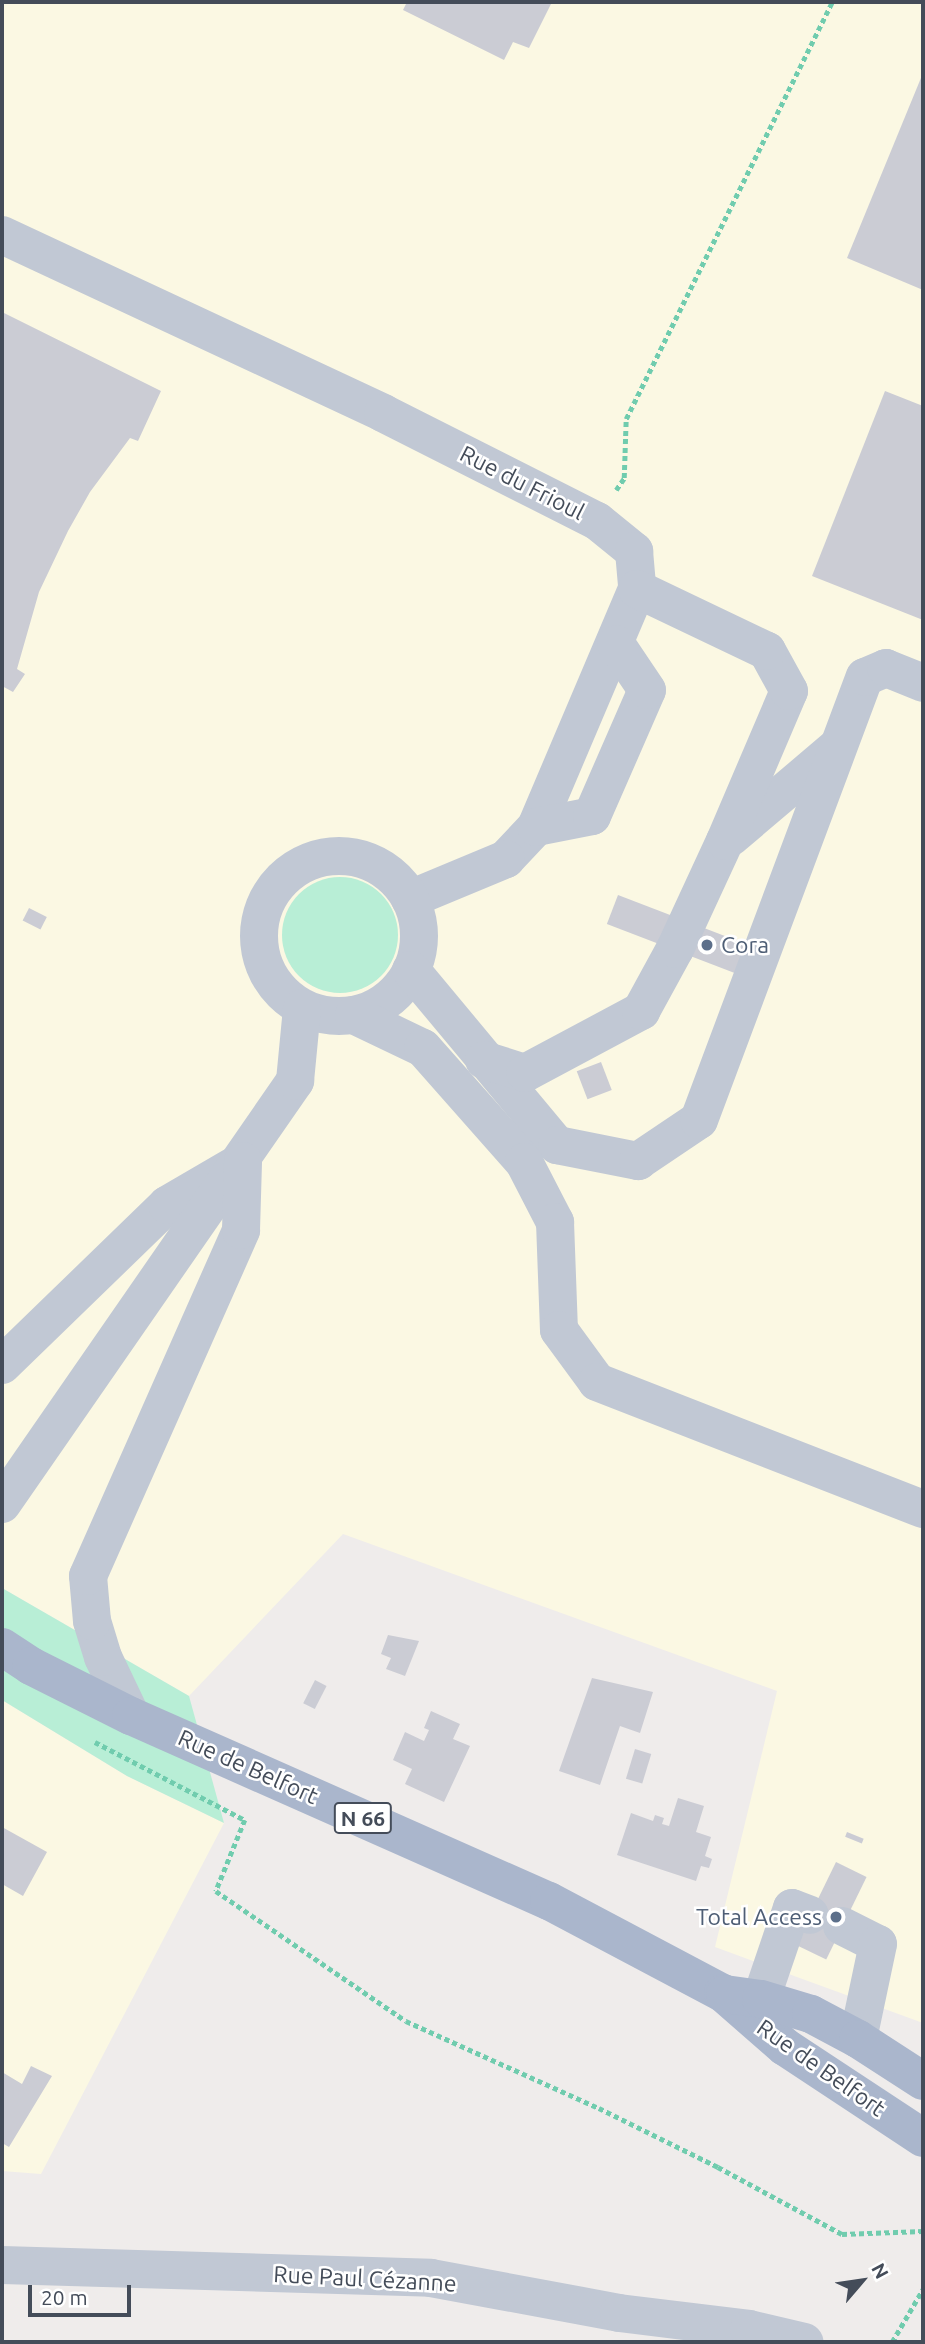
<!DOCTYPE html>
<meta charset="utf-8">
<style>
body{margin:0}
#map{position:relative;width:925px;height:2344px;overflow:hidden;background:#efeceb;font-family:Ubuntu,sans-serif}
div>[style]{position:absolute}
.commercial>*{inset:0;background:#fbf8e3}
.green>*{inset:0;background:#b8eed6}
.round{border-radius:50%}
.building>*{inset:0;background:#cbccd4;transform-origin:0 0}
.path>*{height:4.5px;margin-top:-2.25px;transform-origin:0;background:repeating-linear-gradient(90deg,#70ccae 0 5px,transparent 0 8.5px)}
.minor>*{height:38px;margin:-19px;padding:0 19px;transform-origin:19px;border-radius:19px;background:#c1c8d4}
.minor>.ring{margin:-19px;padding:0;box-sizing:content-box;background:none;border:38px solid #c1c8d4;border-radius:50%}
.major>*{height:38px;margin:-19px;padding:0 19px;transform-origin:19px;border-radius:19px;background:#aab6cc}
.dots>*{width:19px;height:19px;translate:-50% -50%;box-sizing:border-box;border:4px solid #fff;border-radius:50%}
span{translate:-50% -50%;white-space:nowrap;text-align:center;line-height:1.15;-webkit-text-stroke:5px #fff;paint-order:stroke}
.shield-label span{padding:2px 5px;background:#fff;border:2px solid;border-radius:5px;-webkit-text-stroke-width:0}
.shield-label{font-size:21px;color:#444c59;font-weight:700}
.street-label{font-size:23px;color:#444c59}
.service-label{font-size:23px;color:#4e5e75}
.left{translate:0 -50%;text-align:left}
.right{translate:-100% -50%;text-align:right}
.frame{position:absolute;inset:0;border:4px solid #444c59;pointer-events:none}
.north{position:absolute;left:827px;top:2246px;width:70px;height:70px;-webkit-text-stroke:5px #fff;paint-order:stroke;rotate:61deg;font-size:19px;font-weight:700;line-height:28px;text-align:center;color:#444c59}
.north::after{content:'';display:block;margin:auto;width:24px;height:32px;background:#444c59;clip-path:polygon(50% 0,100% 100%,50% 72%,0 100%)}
.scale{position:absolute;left:28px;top:2285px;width:103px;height:32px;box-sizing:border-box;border:4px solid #444c59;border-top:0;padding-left:9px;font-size:21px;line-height:24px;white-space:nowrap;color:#444c59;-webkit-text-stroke:5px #fff;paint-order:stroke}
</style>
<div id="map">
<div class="commercial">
<div style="clip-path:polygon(2px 2px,923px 2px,923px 2023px,715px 1947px,777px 1691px,343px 1534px,189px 1696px,2px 1588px)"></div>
<div style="clip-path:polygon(2px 1700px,127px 1776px,224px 1823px,41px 2174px,2px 2171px)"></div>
</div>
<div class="green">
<div class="round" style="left:282px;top:877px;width:116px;height:116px"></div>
<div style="clip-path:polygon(2px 1588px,189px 1696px,224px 1823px,127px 1776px,2px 1700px)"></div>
</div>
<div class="building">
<div style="clip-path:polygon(407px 2px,552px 2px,529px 48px,513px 42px,504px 60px,403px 10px)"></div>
<div style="clip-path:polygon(923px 73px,923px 290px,847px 258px)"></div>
<div style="clip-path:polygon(2px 312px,161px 391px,138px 441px,130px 438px,90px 492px,68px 531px,39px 592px,17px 669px,25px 674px,13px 692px,2px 686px)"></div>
<div style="clip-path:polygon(885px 391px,923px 406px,923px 620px,812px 576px)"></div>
<div style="left:618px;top:895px;width:141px;height:31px;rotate:21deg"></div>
<div style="left:29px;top:908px;width:20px;height:14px;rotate:27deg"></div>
<div style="left:601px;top:1062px;width:30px;height:26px;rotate:69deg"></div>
<div style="clip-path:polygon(388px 1635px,419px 1641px,405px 1676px,386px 1669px,391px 1658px,381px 1654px)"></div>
<div style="clip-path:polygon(592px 1678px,653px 1692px,640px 1733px,620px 1726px,600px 1785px,559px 1771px)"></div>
<div style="left:315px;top:1680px;width:13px;height:26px;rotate:27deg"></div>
<div style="clip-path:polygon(431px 1711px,460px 1724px,453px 1739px,470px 1746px,444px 1802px,405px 1784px,412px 1769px,393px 1760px,405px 1732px,424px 1741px,429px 1730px,424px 1728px)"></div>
<div style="left:635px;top:1749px;width:17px;height:31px;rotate:17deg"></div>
<div style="clip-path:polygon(678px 1798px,704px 1806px,696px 1832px,711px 1837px,705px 1856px,712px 1859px,709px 1868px,701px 1866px,696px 1881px,617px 1855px,631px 1813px,653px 1821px,655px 1815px,664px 1818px,662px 1824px,669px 1826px)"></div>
<div style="clip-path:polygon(2px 1827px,47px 1852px,23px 1896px,2px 1884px)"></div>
<div style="left:847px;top:1832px;width:18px;height:5px;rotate:22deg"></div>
<div style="left:836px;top:1862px;width:34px;height:92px;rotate:26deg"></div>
<div style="clip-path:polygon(31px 2066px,52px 2076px,9px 2147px,2px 2143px,2px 2072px,22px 2084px)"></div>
</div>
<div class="path">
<div style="left:616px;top:490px;width:14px;rotate:-56deg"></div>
<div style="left:624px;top:478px;width:59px;rotate:-88.1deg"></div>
<div style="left:626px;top:419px;width:465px;rotate:-63.7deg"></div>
<div style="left:95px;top:1742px;width:169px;rotate:27.5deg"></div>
<div style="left:245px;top:1820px;width:77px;rotate:112.2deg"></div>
<div style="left:216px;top:1891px;width:230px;rotate:34.4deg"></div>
<div style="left:406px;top:2021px;width:212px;rotate:24.3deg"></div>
<div style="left:599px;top:2108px;width:133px;rotate:26.4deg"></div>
<div style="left:718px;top:2167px;width:141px;rotate:28.4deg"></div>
<div style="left:842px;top:2234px;width:81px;rotate:-2.1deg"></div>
<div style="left:892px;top:2342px;width:61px;rotate:-59.7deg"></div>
</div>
<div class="minor">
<div style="left:2px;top:235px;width:421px;rotate:25deg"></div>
<div style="left:383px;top:413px;width:240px;rotate:26.8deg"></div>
<div style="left:597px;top:521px;width:48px;rotate:39deg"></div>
<div style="left:634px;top:551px;width:38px;rotate:85deg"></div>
<div style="left:637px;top:589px;width:259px;rotate:113deg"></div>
<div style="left:536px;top:827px;width:44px;rotate:133.2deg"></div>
<div style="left:506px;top:859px;width:104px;rotate:157.4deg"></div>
<div style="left:536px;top:827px;width:57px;rotate:-11.1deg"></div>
<div style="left:592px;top:816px;width:137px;rotate:-66.4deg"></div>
<div style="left:647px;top:690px;width:55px;rotate:-124deg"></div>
<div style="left:731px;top:837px;width:139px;rotate:-40.3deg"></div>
<div class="ring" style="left:259px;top:856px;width:122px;height:122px"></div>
<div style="left:411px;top:970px;width:228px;rotate:50.2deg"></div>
<div style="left:557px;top:1145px;width:83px;rotate:11.2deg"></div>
<div style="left:638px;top:1161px;width:73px;rotate:-33.9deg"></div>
<div style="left:699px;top:1120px;width:473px;rotate:-69.5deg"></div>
<div style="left:865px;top:677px;width:23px;rotate:-23deg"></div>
<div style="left:886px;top:668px;width:40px;rotate:22deg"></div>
<div style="left:354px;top:1015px;width:76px;rotate:25.6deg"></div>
<div style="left:423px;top:1048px;width:152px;rotate:48.5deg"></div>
<div style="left:524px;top:1162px;width:68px;rotate:62.7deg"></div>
<div style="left:555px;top:1222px;width:108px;rotate:87.9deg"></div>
<div style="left:559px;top:1330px;width:64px;rotate:53.8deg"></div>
<div style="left:597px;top:1382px;width:350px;rotate:21.3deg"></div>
<div style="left:484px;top:1060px;width:43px;rotate:17.6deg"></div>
<div style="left:525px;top:1073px;width:132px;rotate:-28.1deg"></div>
<div style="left:641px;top:1011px;width:71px;rotate:-61.3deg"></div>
<div style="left:675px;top:949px;width:119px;rotate:-65.2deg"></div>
<div style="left:725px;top:841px;width:163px;rotate:-66.9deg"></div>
<div style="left:789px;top:691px;width:46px;rotate:-118.8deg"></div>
<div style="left:767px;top:651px;width:144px;rotate:-154.5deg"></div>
<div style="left:2px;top:1365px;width:230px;rotate:-44.1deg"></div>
<div style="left:167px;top:1205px;width:75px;rotate:-30.3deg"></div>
<div style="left:2px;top:1504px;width:515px;rotate:-55.29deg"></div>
<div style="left:295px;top:1081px;width:73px;rotate:-84.5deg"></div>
<div style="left:131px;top:1716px;width:65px;rotate:-115.4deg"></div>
<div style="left:103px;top:1657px;width:38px;rotate:-107deg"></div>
<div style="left:92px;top:1621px;width:45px;rotate:-95.1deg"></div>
<div style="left:88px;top:1576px;width:378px;rotate:-66.1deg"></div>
<div style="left:241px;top:1230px;width:69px;rotate:-88.3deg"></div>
<div style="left:842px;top:1926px;width:40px;rotate:26.6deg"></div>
<div style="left:878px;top:1944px;width:97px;rotate:101.9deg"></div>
<div style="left:761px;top:1999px;width:96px;rotate:-71.2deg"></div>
<div style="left:792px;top:1908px;width:19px;rotate:21deg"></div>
<div style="left:2px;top:2265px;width:429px;rotate:1.7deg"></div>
<div style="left:431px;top:2278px;width:191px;rotate:10.5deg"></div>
<div style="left:619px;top:2313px;width:131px;rotate:7deg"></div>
<div style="left:749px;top:2329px;width:57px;rotate:13.3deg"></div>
</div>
<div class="major">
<div style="left:2px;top:1647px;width:35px;rotate:33deg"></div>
<div style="left:31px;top:1666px;width:112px;rotate:26.6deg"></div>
<div style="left:131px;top:1716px;width:457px;rotate:23.9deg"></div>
<div style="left:549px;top:1901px;width:197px;rotate:27.9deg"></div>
<div style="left:723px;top:1993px;width:82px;rotate:41.1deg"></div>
<div style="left:785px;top:2047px;width:165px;rotate:33.4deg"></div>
<div style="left:725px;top:1994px;width:36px;rotate:8deg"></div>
<div style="left:761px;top:1999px;width:52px;rotate:16.7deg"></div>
<div style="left:811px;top:2014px;width:53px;rotate:28deg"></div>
<div style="left:858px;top:2039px;width:77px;rotate:32.9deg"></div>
</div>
<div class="dots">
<div style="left:707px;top:945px;background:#5c6f8a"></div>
<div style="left:836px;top:1917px;background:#5c6f8a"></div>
</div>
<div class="shield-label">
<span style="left:363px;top:1818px">N 66</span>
</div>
<div class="street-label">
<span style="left:522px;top:483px;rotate:27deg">Rue du Frioul</span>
<span style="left:248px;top:1767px;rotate:24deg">Rue de Belfort</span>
<span style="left:821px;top:2068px;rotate:35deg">Rue de Belfort</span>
<span style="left:365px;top:2279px;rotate:3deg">Rue Paul Cézanne</span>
</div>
<div class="service-label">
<span class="left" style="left:721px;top:945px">Cora</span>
<span class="right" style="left:822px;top:1917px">Total Access</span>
</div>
<div class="frame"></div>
<div class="north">N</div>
<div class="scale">20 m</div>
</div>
